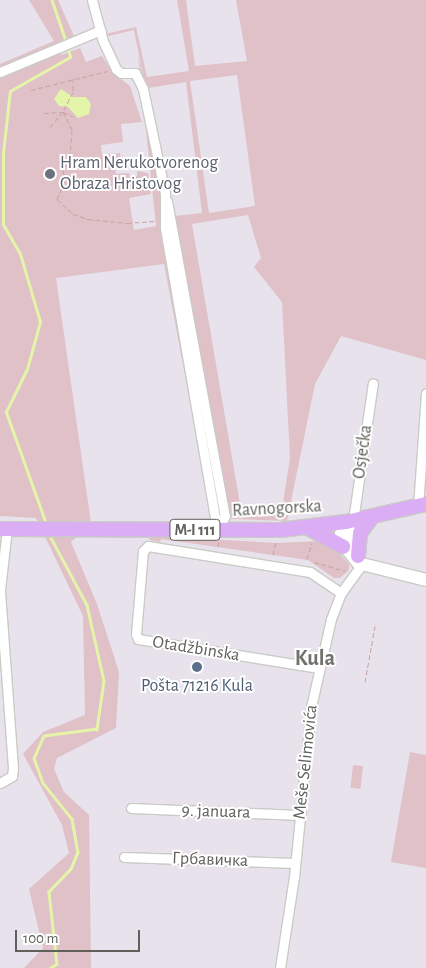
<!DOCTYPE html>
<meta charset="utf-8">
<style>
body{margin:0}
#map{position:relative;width:426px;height:968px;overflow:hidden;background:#e7e2eb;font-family:"Alegreya Sans",sans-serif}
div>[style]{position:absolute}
.green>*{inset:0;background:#e0c1c8;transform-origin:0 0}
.water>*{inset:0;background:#e4f5a9}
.stream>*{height:2.5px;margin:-1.25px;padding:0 1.25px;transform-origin:1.25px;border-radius:1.25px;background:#e4f5a9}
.path>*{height:1px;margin-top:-0.5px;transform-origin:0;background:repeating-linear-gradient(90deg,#caa3a1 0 5px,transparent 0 7.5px)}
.roads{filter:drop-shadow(1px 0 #c9cbc5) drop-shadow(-1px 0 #c9cbc5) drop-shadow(0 1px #c9cbc5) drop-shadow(0 -1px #c9cbc5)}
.street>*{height:9px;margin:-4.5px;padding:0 4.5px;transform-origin:4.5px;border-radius:4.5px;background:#fff}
.secondary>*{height:12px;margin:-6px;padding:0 6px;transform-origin:6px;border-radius:6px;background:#fff}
.primary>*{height:14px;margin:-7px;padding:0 7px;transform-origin:7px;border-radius:7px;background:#daadf5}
.dots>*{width:14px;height:14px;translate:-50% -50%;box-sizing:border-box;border:2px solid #fff;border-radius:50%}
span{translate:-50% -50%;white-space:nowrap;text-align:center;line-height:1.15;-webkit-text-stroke:4px #fff;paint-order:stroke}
.shield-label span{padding:1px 4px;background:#fff;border:1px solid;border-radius:4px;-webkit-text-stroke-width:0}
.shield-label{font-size:16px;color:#5f615a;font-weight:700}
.worship-label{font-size:18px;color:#5b616d}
.left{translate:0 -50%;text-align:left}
.street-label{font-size:18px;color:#5f615a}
.service-label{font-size:18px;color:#4e5e75}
.district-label{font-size:22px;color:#71736b;font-weight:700}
.scale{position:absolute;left:15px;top:930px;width:125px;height:22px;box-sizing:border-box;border:2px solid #5f615a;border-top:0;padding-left:6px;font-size:15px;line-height:18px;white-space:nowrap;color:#5f615a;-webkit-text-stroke:4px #fff;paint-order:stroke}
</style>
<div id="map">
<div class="green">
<div style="clip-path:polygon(evenodd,29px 0,58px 0,74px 36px,58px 43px,61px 55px,80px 48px,86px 62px,102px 56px,112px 72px,130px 86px,142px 122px,121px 124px,123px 142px,101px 145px,102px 155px,120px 153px,121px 162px,115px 163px,116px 174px,129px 173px,130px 177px,137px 176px,137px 171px,148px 173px,151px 194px,129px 198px,134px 230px,156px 226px,138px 54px,150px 110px,134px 30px,104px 37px,105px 34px,136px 27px,147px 77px,189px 71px,177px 0,186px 0,195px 66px,247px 61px,236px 0,426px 0,426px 360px,341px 336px,315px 384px,287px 521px,212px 518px,164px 264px,56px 278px,91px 523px,71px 542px,97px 604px,119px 672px,116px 728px,57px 758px,54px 769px,64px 792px,89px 815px,91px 968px,24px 968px,43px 948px,29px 889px,69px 853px,62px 825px,23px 754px,43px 732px,85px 715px,83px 616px,36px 518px,0 516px,0 64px,54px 41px,29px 0,237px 75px,255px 206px,209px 213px,190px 81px,237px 75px,29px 0,186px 82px,202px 213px,175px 216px,148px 88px,186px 82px,29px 0,248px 215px,261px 258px,254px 267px,282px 302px,290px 458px,282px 509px,241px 510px,192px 224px,248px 215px)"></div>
<div style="clip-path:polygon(150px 536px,277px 543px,322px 541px,335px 549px,349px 564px,349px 570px,340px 578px,334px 578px,308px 560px,161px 539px,160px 542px,149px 540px)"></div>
<div style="clip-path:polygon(410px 752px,426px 755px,426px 868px,391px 862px)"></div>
<div style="left:353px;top:765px;width:10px;height:23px;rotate:6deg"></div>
</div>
<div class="water">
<div style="clip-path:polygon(61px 89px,73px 97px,86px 97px,91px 104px,89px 114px,78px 118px,68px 107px,59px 106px,54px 99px)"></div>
</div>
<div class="stream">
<div style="left:52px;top:0;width:43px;rotate:71.1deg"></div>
<div style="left:46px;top:524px;width:119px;rotate:-109.7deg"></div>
<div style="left:6px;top:412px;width:48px;rotate:-64deg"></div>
<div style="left:27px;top:369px;width:49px;rotate:-74.5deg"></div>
<div style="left:40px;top:322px;width:71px;rotate:-106.4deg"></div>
<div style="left:20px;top:254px;width:34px;rotate:-120deg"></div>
<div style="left:3px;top:224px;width:71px;rotate:-90deg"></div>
<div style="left:3px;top:153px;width:62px;rotate:-83.6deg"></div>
<div style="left:10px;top:91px;width:69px;rotate:-29.5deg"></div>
<div style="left:70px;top:57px;width:11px;rotate:-105deg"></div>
<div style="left:49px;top:534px;width:81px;rotate:61.8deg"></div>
<div style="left:87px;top:605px;width:78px;rotate:77.4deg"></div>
<div style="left:104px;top:681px;width:49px;rotate:98.3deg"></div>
<div style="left:97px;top:729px;width:53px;rotate:172.5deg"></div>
<div style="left:44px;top:736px;width:24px;rotate:114deg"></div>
<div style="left:34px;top:758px;width:27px;rotate:70deg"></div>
<div style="left:43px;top:783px;width:46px;rotate:51.1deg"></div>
<div style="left:72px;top:819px;width:34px;rotate:80deg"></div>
<div style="left:78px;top:852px;width:18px;rotate:112deg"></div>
<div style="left:71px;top:869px;width:32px;rotate:134deg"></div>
<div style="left:49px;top:892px;width:72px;rotate:83.7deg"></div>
<div style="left:57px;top:964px;width:7px;rotate:146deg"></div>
</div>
<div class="path">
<div style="left:73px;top:78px;width:14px;rotate:90deg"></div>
<div style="left:73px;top:92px;width:22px;rotate:117deg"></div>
<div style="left:63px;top:112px;width:20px;rotate:63deg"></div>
<div style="left:72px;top:130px;width:29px;rotate:94deg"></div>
<div style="left:70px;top:159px;width:13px;rotate:122deg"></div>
<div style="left:63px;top:170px;width:11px;rotate:80deg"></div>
<div style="left:65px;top:181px;width:20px;rotate:114deg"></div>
<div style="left:57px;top:199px;width:22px;rotate:43deg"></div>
<div style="left:73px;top:214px;width:16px;rotate:18deg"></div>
<div style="left:88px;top:219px;width:39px;rotate:6deg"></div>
<div style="left:127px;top:223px;width:28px;rotate:-4deg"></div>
<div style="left:31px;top:90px;width:79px;rotate:-13.9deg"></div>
<div style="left:44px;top:113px;width:19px;rotate:-3deg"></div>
<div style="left:63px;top:112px;width:12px;rotate:24deg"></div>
<div style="left:50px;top:127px;width:18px;rotate:-49deg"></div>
<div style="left:218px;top:547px;width:5px;rotate:-79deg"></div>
<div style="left:273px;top:555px;width:14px;rotate:-78deg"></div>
<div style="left:307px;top:559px;width:17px;rotate:-73deg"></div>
<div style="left:314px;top:562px;width:33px;rotate:16deg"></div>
<div style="left:365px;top:682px;width:57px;rotate:-79.9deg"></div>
</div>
<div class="roads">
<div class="street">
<div style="left:92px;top:0;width:42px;rotate:75deg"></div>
<div style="left:103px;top:41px;width:31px;rotate:65deg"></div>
<div style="left:116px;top:69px;width:6px;rotate:39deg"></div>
<div style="left:121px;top:73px;width:14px"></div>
<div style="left:135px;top:73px;width:18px;rotate:63deg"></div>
<div style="left:143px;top:89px;width:106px;rotate:78.1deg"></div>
<div style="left:165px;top:193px;width:35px;rotate:90deg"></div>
<div style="left:165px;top:228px;width:294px;rotate:80.2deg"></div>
<div style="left:215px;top:518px;width:8px;rotate:30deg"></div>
<div style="left:222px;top:522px;width:9px;rotate:90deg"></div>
<div style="left:0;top:72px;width:109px;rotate:-22.6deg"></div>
<div style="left:167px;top:201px;width:320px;rotate:79.6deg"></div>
<div style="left:225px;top:516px;width:7px;rotate:117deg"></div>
<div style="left:418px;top:507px;width:114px;rotate:-86deg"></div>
<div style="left:353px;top:521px;width:139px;rotate:-81.8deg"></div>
<div style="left:319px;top:668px;width:183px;rotate:-170.9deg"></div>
<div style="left:138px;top:639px;width:5px;rotate:-112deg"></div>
<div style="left:136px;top:634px;width:83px;rotate:-85.2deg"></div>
<div style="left:143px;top:551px;width:7px;rotate:-45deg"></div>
<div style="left:148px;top:546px;width:164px;rotate:9.1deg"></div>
<div style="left:310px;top:572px;width:37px;rotate:34deg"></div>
<div style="left:0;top:783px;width:14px;rotate:-30deg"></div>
<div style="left:12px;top:776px;width:8px;rotate:-83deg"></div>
<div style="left:13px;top:768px;width:178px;rotate:-94.2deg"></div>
<div style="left:0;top:590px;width:61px;rotate:-83.5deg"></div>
<div style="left:131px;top:808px;width:170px;rotate:2.4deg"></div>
<div style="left:124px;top:857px;width:171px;rotate:2deg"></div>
<div style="left:280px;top:968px;width:92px;rotate:-81.3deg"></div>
<div style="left:294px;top:877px;width:171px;rotate:-84.3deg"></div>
<div style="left:311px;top:707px;width:90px;rotate:-77.2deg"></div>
<div style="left:331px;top:619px;width:28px;rotate:-69deg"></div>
<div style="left:341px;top:593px;width:34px;rotate:-54deg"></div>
</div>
<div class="secondary">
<div style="left:346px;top:522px;width:13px;rotate:113deg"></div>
<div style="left:341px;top:534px;width:9px;rotate:84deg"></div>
<div style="left:342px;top:543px;width:26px;rotate:51deg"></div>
<div style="left:358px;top:563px;width:70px;rotate:14deg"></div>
<div style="left:346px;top:522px;width:35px;rotate:70deg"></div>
</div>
<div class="primary">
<div style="left:308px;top:528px;width:40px;rotate:28deg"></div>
<div style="left:0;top:529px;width:280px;rotate:0.2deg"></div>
<div style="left:280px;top:530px;width:66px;rotate:-6.9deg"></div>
<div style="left:346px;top:522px;width:82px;rotate:-12.7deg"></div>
<div style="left:358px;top:556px;width:23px;rotate:-85deg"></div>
<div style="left:360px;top:533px;width:20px;rotate:-53deg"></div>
</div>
</div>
<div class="dots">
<div style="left:50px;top:174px;background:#6b7280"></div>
<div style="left:197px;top:667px;background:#5c6f8a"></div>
</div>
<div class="shield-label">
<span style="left:195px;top:530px">M-I 111</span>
</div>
<div class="worship-label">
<span class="left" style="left:60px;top:174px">Hram Nerukotvorenog<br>Obraza Hristovog</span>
</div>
<div class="street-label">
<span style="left:363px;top:452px;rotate:-82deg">Osječka</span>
<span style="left:277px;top:509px;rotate:-3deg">Ravnogorska</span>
<span style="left:196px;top:649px;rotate:9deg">Otadžbinska</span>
<span style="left:306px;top:762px;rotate:-84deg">Meše Selimovića</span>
<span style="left:216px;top:812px;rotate:2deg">9. januara</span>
<span style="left:210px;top:860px;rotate:2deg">Грбавичка</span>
</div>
<div class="service-label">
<span style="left:197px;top:686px">Pošta 71216 Kula</span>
</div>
<div class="district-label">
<span style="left:315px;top:659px">Kula</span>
</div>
<div class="scale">100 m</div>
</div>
